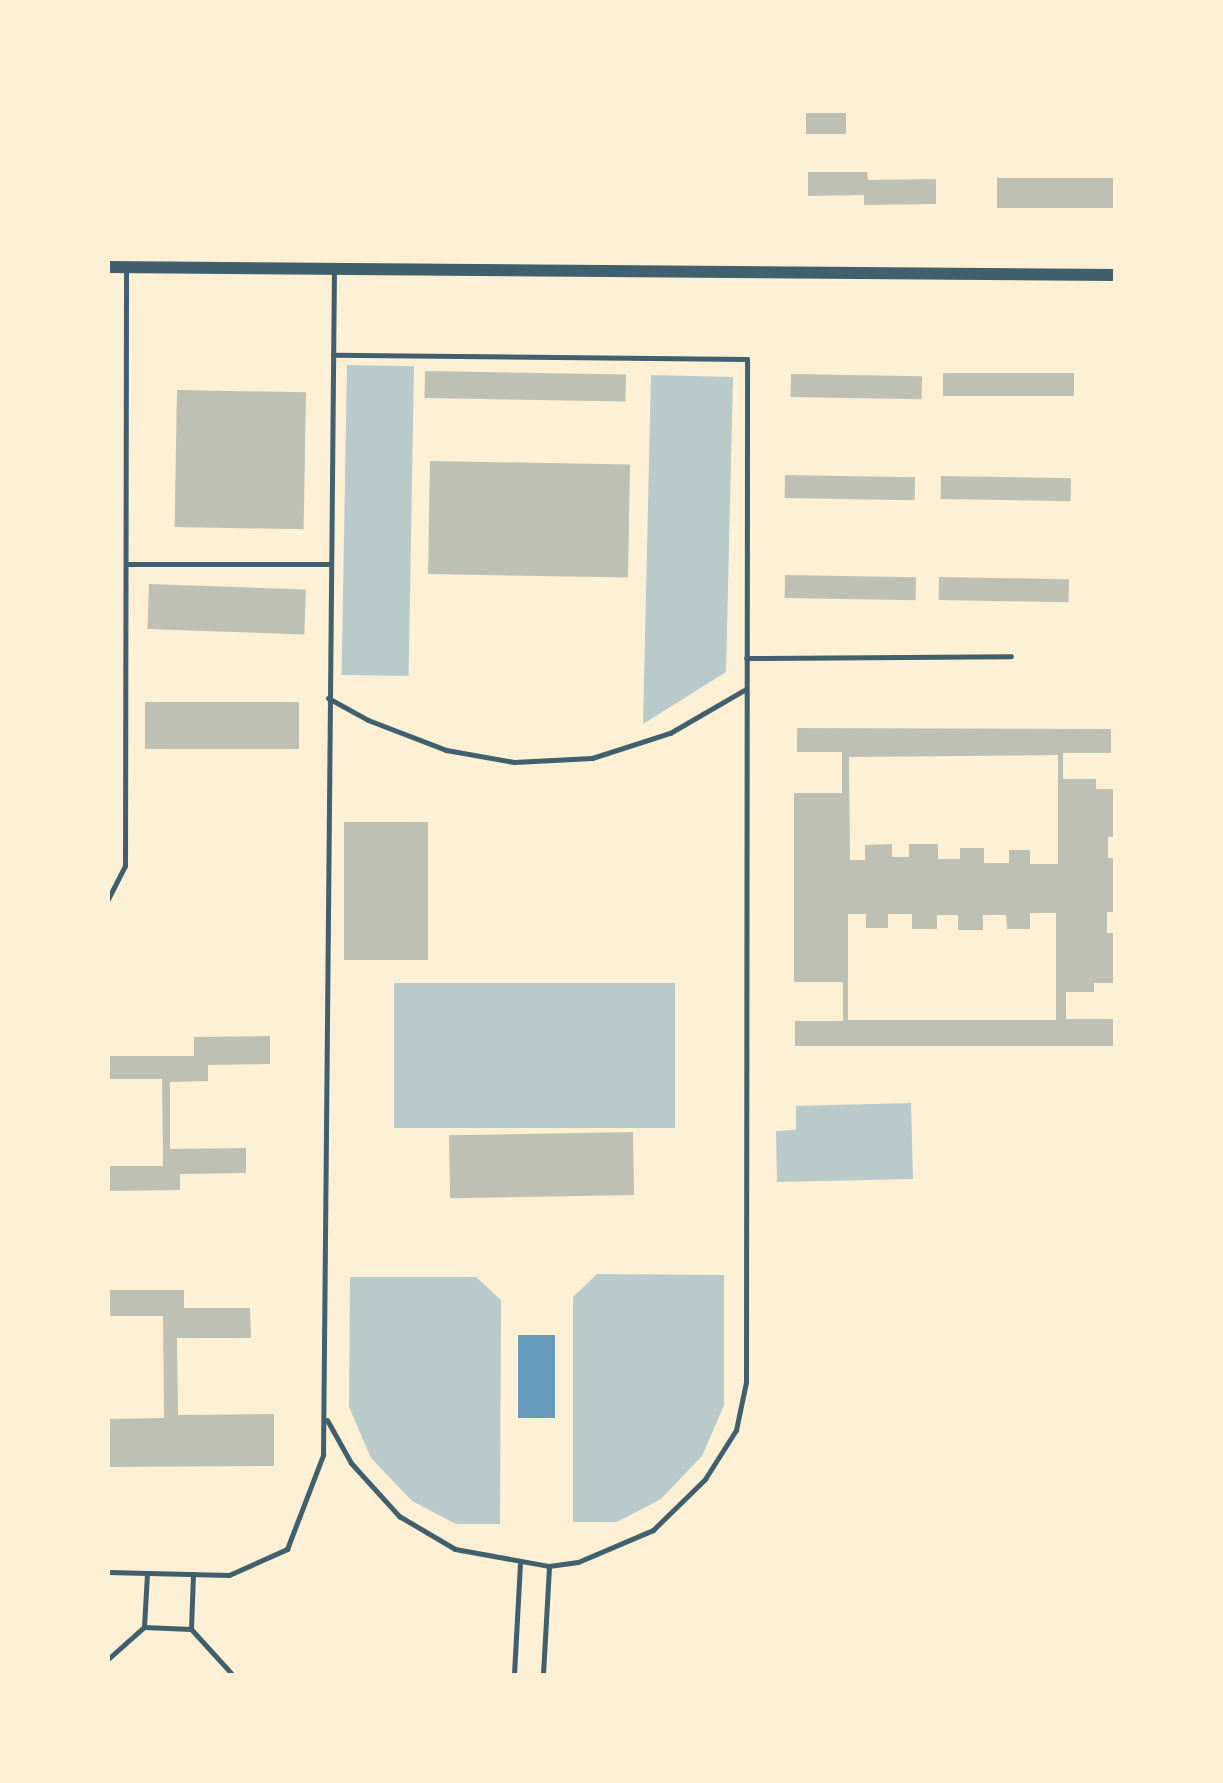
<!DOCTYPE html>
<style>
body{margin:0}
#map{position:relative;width:1223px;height:1783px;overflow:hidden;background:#fdf0d5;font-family:"PT Sans Narrow",sans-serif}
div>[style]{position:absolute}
.green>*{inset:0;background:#b9caca;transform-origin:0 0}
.water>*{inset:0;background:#669bbc;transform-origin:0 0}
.building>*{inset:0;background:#bec0b2;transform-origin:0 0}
.service>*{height:5px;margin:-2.5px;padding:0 2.5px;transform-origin:2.5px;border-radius:2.5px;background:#3f606c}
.tertiary>*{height:12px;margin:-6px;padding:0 6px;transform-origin:6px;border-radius:6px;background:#3f606c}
span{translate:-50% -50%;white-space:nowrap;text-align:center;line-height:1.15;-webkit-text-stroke:5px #fdf0d5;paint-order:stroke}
.frame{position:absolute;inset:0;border:110px solid #fdf0d5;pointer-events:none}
</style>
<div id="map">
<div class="green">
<div style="left:347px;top:365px;width:67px;height:310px;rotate:1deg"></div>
<div style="clip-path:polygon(651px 375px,733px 377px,726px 672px,643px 724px)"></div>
<div style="left:394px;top:983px;width:281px;height:145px"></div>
<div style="clip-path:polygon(911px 1103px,913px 1179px,777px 1182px,776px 1131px,796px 1130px,796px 1106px)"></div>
<div style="clip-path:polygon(597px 1274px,724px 1275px,724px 1405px,702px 1456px,661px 1499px,617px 1522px,573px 1522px,573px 1297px)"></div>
<div style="clip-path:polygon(350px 1277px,476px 1277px,501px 1300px,500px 1524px,456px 1524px,412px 1501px,371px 1458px,349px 1407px)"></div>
</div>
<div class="water">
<div style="left:518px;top:1335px;width:37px;height:83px"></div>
</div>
<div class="building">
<div style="left:806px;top:113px;width:40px;height:21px"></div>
<div style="clip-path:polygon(808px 172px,867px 172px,868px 180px,936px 179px,936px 204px,864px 205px,864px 195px,808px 196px)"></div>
<div style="left:997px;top:178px;width:117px;height:30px"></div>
<div style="left:425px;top:371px;width:201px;height:27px;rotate:1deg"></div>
<div style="left:943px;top:373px;width:131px;height:23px"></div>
<div style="left:791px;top:374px;width:131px;height:23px;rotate:1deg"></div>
<div style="left:177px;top:390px;width:129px;height:137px;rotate:1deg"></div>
<div style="left:430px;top:461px;width:200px;height:113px;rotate:1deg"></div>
<div style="left:785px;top:475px;width:130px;height:23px;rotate:1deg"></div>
<div style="left:941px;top:476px;width:130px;height:23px;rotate:1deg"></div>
<div style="left:785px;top:575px;width:131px;height:23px;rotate:1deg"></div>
<div style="left:939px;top:577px;width:130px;height:23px;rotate:1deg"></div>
<div style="left:149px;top:584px;width:157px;height:45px;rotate:2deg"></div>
<div style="left:145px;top:702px;width:154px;height:47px"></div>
<div style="clip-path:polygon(evenodd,797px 728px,1111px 729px,1111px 753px,1063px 753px,1063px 779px,1096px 779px,1096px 789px,1114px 789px,1114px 837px,1108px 837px,1108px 858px,1114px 858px,1114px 912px,1107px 912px,1107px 933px,1114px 933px,1114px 983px,1094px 983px,1094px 992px,1066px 992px,1066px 1019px,1114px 1019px,1114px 1046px,795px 1046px,795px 1021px,843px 1021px,843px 982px,794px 982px,794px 793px,842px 793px,842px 752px,797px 752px,797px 728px,1058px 755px,1058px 864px,1030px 864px,1030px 850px,1009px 850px,1009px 863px,984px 863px,984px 848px,960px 848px,960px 859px,938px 859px,938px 844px,909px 844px,909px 857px,892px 857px,892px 844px,865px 845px,865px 860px,850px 860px,849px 757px,1058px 755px,797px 728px,1030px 913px,1056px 913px,1056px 1020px,848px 1020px,848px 914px,866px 914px,866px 928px,888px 928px,888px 914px,912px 914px,912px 929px,937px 929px,937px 915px,958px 915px,958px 930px,983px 930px,983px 915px,1006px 915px,1007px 929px,1030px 929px,1030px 913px)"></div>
<div style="left:428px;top:822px;width:138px;height:84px;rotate:90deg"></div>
<div style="clip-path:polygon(270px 1036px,270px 1064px,208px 1065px,208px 1081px,170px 1082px,170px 1149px,246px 1148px,246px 1173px,180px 1174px,180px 1190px,108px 1191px,108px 1166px,163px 1166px,162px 1079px,108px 1079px,108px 1056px,194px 1056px,194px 1037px)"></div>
<div style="left:633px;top:1132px;width:63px;height:184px;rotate:89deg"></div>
<div style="clip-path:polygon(108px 1290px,184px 1290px,184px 1308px,250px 1308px,251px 1338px,177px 1338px,178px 1415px,274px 1414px,274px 1466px,108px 1467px,108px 1419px,164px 1418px,163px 1316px,108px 1316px)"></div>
</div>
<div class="service">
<div style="left:126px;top:564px;width:204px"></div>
<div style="left:746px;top:658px;width:265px;rotate:-0.4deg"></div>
<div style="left:328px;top:698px;width:46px;rotate:28.8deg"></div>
<div style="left:368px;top:720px;width:84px;rotate:21deg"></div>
<div style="left:446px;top:750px;width:69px;rotate:10deg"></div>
<div style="left:514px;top:762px;width:78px;rotate:-2.9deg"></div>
<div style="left:592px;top:758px;width:82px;rotate:-17.8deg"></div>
<div style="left:670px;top:733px;width:88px;rotate:-30.1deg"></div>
<div style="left:108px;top:899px;width:37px;rotate:-63deg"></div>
<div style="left:125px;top:866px;width:599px;rotate:-89.9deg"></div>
<div style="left:327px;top:1420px;width:49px;rotate:60.8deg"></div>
<div style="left:351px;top:1463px;width:72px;rotate:47.8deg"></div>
<div style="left:399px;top:1516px;width:65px;rotate:30.5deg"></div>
<div style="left:455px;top:1549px;width:96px;rotate:10.3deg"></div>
<div style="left:549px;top:1566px;width:29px;rotate:-8deg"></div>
<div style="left:578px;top:1562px;width:82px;rotate:-23.1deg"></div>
<div style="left:653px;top:1530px;width:73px;rotate:-44.4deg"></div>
<div style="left:705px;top:1479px;width:58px;rotate:-57.7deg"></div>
<div style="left:736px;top:1430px;width:49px;rotate:-78.2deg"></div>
<div style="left:746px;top:1382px;width:1023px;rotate:-89.94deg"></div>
<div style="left:747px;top:359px;width:414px;rotate:-179.4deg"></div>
<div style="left:108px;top:1572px;width:121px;rotate:1.4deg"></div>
<div style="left:229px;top:1575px;width:64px;rotate:-24.1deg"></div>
<div style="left:287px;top:1549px;width:101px;rotate:-69deg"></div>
<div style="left:323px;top:1455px;width:1186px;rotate:-89.47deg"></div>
<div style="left:193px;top:1574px;width:55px;rotate:92.1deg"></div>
<div style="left:191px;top:1629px;width:61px;rotate:47.7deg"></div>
<div style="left:144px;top:1627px;width:47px;rotate:2.4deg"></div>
<div style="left:108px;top:1659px;width:48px;rotate:-41.6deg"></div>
<div style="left:144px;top:1627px;width:54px;rotate:-86.8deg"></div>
<div style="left:514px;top:1674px;width:110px;rotate:-86.9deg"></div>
<div style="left:543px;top:1674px;width:108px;rotate:-86.8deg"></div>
</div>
<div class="tertiary">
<div style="left:108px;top:267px;width:1006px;rotate:0.46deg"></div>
</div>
<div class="frame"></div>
</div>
